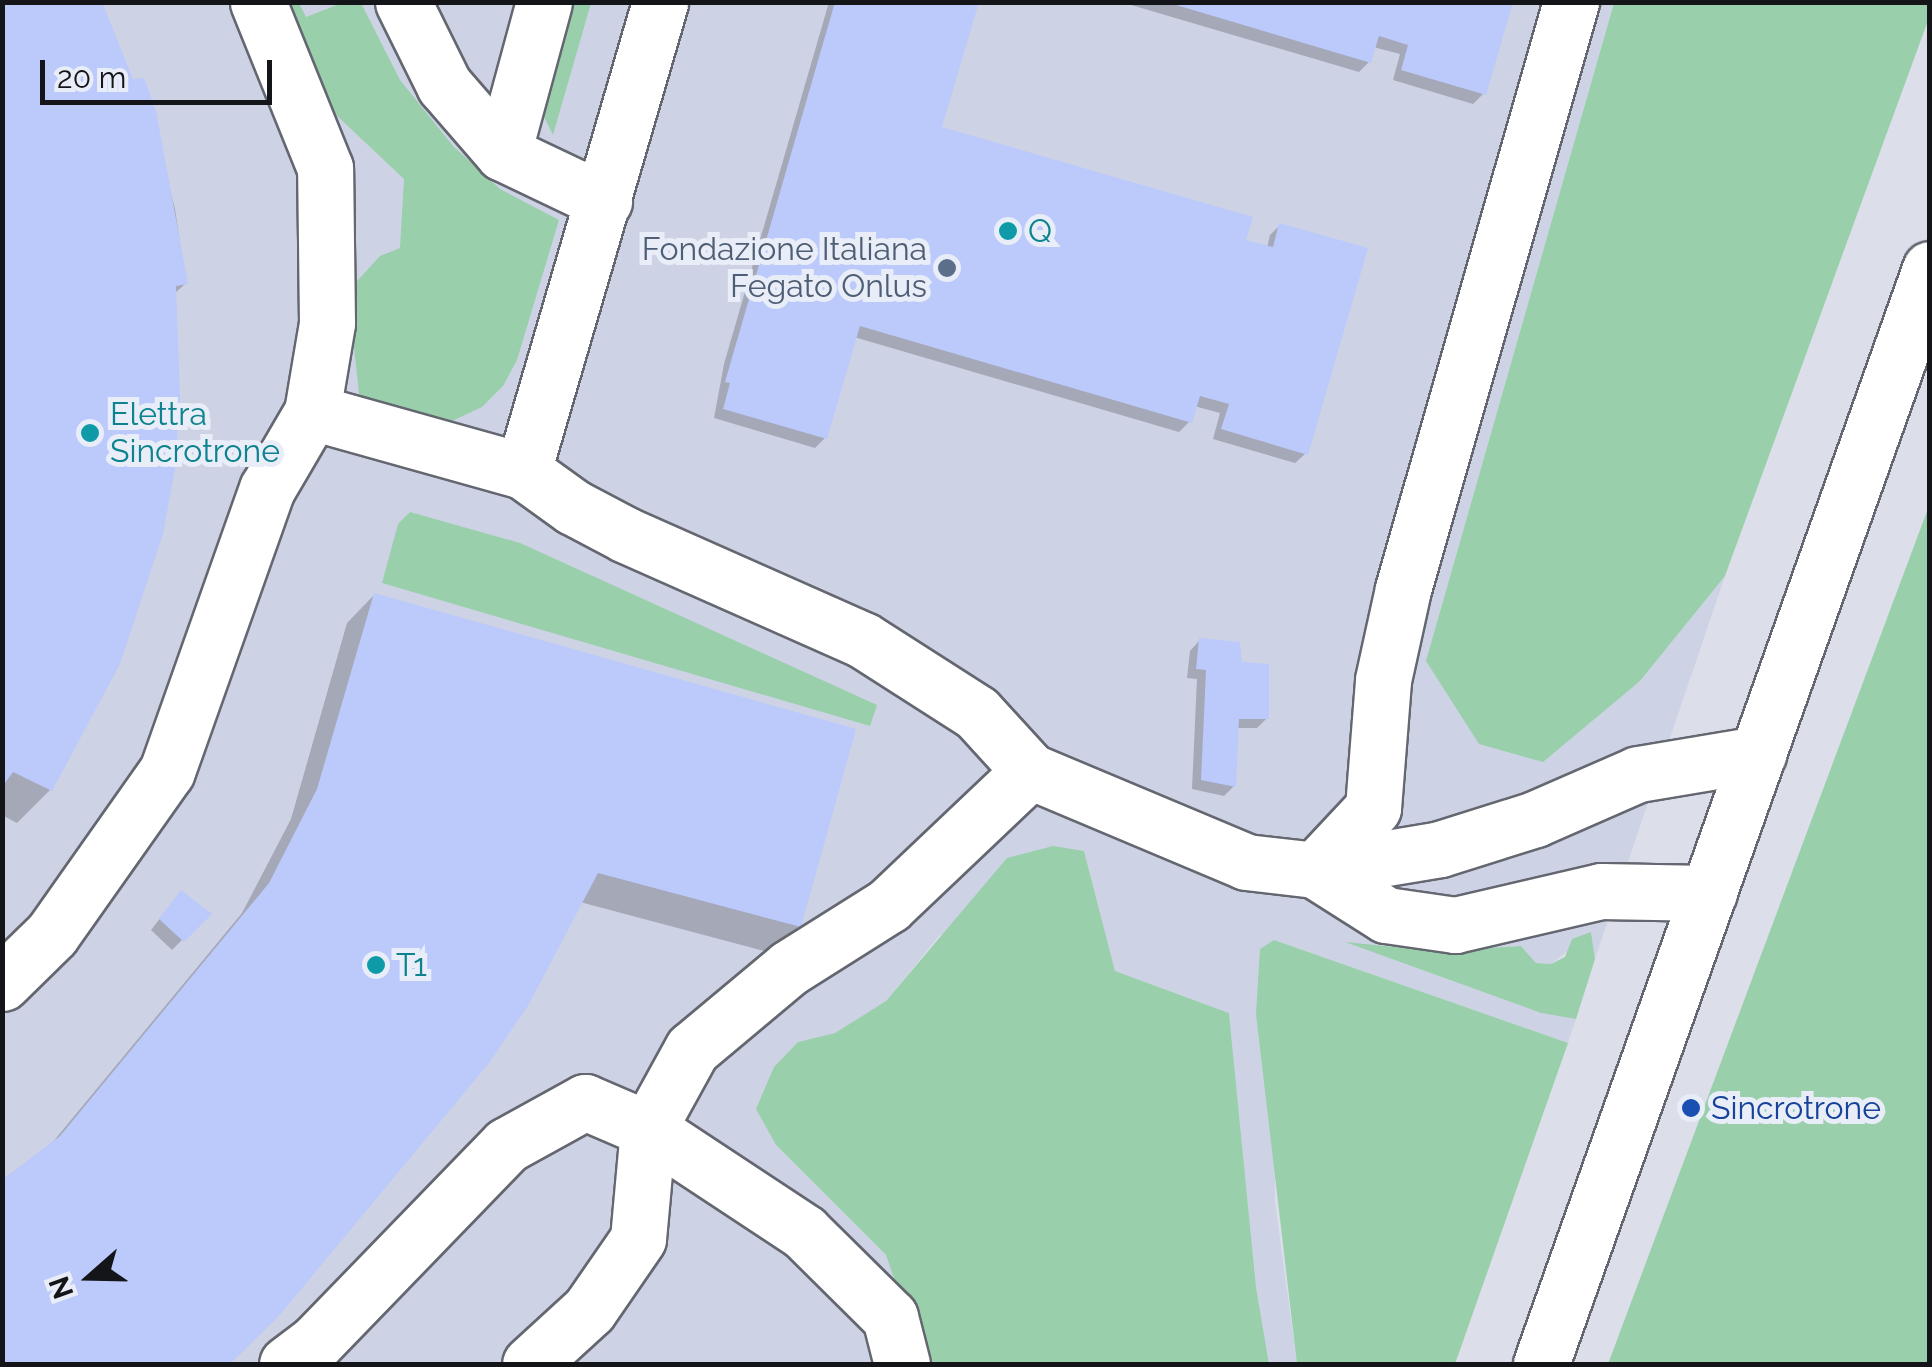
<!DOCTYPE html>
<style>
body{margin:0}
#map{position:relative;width:1932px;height:1367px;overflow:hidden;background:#dcdfea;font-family:Raleway,sans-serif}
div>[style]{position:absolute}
.built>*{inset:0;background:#cdd3e5}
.green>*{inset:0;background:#99cfab}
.shadow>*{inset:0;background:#0003}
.building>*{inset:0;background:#bbc9fb}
.roads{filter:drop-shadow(2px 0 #646770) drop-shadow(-2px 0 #646770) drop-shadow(0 2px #646770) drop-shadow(0 -2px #646770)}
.minor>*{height:55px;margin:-27.5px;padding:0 27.5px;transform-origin:27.5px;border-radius:27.5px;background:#fff}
.dots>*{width:28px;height:28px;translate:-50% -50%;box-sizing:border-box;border:5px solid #e9edf8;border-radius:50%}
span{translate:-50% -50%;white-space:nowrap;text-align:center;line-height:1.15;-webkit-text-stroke:10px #e9edf8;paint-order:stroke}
.culture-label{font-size:32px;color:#0d838f}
.left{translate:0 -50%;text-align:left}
.service-label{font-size:32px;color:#4e5e75}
.right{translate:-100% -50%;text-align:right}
.transit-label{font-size:32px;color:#164399}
.frame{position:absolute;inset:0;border:5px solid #141519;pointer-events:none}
.north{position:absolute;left:40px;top:1227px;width:100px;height:100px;-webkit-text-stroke:8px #e9edf8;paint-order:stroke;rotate:250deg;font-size:28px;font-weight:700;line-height:40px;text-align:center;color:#141519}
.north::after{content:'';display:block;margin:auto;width:35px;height:45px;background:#141519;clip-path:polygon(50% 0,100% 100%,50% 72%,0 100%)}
.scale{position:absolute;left:40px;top:60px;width:232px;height:45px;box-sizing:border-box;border:5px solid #141519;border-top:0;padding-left:12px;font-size:30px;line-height:35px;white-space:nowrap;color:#141519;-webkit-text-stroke:8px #e9edf8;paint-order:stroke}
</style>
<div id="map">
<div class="built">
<div style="clip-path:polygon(3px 3px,1614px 3px,1427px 661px,1640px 681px,1725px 576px,1595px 959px,1591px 933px,1551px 964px,1536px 963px,1520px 946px,1434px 951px,1351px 944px,1541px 1013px,1576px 1019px,1568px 1043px,1274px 940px,1275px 1202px,1297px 1364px,1269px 1364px,1256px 1287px,1229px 1013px,1115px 971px,1084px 851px,939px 936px,886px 1001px,835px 1033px,798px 1042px,776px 1145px,886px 1255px,923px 1364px,3px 1364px)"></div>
</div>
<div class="green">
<div style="clip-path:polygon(282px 3px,299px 3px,306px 17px,342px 3px,361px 3px,400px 80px,453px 146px,500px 189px,559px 220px,517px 360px,503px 386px,482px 407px,452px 421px,423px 431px,362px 422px,348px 291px,380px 256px,400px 248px,404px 179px,333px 112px)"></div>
<div style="clip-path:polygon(573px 3px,591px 3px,553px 135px,542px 113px)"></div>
<div style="clip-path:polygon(1614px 3px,1929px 2px,1930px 15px,1725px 576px,1640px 681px,1543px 762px,1479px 744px,1426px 661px)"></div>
<div style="clip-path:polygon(1929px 506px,1929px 1364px,1608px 1364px)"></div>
<div style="clip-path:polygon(410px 512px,520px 543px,877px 705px,870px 726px,382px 583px,398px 524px)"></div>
<div style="clip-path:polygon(1053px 846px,1084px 851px,1115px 971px,1229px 1013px,1256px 1287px,1269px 1364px,923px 1364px,886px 1255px,776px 1145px,756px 1109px,774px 1067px,798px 1042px,835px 1033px,886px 1001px,1007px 858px)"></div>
<div style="clip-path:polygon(1591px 932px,1595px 959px,1576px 1019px,1541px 1013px,1345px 942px,1434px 951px,1521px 946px,1536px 963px,1551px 964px,1565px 957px,1572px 939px)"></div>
<div style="clip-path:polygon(1274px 940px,1568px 1043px,1455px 1364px,1297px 1364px,1256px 1014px,1260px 949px)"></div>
</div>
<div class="shadow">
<div style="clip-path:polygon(2px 2px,132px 82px,142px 80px,175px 209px,186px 283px,173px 295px,50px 790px,17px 823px,2px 815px)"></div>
<div style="clip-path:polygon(829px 2px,976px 2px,939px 128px,1243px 241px,1267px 248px,1270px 235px,1280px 225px,1305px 454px,1295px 463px,1213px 439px,1220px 413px,1194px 406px,1189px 422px,1179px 432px,854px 337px,825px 438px,815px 448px,714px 418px,724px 364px)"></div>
<div style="clip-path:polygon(1121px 2px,1510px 2px,1483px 94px,1473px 104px,1393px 80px,1400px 54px,1373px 47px,1369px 62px,1359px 72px)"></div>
<div style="clip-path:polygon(374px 595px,799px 926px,772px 953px,580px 902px,276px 1315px,226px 1364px,2px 1364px,2px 1183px,47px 1149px,242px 913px,291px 819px,347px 623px)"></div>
<div style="clip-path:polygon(1199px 641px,1267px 718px,1257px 728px,1236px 728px,1234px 786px,1224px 796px,1192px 789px,1197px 679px,1187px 678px,1190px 651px)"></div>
<div style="clip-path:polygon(172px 903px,208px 914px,172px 950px,151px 930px)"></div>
</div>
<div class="building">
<div style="clip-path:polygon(2px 2px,102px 2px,133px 79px,144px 78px,156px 111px,188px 284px,176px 286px,180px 396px,175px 469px,163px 534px,120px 664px,52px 791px,13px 772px,2px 787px)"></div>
<div style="clip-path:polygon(835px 2px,979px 2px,942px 127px,1253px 217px,1246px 240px,1273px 247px,1279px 223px,1368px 248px,1308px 455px,1221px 429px,1229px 404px,1200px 396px,1192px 423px,860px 326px,827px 439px,723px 409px,730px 383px,725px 382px)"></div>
<div style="clip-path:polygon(1166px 2px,1513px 2px,1486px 95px,1401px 70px,1408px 45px,1379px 36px,1371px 63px)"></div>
<div style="clip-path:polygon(374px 593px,856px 729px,801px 927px,598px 873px,529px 1004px,489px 1063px,278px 1317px,233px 1361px,229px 1364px,2px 1364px,2px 1180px,60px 1136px,269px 883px,317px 789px)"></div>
<div style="clip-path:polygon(1199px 638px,1240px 642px,1242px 662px,1269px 664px,1269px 719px,1239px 719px,1236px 787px,1201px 780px,1206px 670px,1196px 669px)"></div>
<div style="clip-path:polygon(181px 890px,212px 914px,184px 942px,159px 919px)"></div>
</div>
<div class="roads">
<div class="minor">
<div style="left:403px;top:2px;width:93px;rotate:63.7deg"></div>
<div style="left:444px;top:85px;width:90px;rotate:49.1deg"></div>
<div style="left:503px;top:153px;width:112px;rotate:25.4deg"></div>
<div style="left:503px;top:153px;width:156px;rotate:-74.8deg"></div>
<div style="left:312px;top:412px;width:219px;rotate:15.6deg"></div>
<div style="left:523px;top:471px;width:62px;rotate:35.8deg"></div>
<div style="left:573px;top:507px;width:60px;rotate:27.8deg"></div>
<div style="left:626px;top:535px;width:259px;rotate:23.9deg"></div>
<div style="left:863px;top:640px;width:135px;rotate:32.6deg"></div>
<div style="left:977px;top:713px;width:79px;rotate:47.6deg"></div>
<div style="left:1030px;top:771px;width:195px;rotate:136.5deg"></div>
<div style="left:889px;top:905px;width:118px;rotate:147.8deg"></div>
<div style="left:789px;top:968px;width:126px;rotate:140.1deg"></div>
<div style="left:692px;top:1049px;width:91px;rotate:118.8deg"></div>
<div style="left:648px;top:1129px;width:187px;rotate:33.4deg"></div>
<div style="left:804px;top:1232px;width:121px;rotate:44.7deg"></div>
<div style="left:890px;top:1317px;width:49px;rotate:75.7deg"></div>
<div style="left:523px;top:471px;width:489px;rotate:-73.7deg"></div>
<div style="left:1030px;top:771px;width:234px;rotate:22.8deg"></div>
<div style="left:1246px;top:862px;width:69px;rotate:6.6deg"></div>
<div style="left:1315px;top:870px;width:127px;rotate:-9.5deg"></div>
<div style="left:1440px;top:849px;width:100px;rotate:-17.5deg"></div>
<div style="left:1535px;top:819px;width:112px;rotate:-23.6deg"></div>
<div style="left:1638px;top:774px;width:122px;rotate:-9.5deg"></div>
<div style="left:1315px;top:870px;width:85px;rotate:-46.9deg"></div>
<div style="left:1373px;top:808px;width:128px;rotate:-85.5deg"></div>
<div style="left:1383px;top:680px;width:93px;rotate:-77.6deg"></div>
<div style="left:1403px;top:589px;width:611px;rotate:-74.03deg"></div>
<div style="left:1315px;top:870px;width:84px;rotate:32.4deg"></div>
<div style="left:1386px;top:915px;width:70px;rotate:8.2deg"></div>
<div style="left:1455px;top:925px;width:150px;rotate:-13.1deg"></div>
<div style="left:1601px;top:891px;width:108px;rotate:1.1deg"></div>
<div style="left:2px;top:983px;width:70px;rotate:-44.4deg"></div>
<div style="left:52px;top:934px;width:199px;rotate:-54.8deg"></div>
<div style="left:167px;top:771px;width:299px;rotate:-70.5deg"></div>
<div style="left:267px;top:489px;width:89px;rotate:-59.7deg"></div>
<div style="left:312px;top:412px;width:90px;rotate:-80.4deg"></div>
<div style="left:327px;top:323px;width:155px;rotate:-90.7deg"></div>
<div style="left:325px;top:168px;width:179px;rotate:-112deg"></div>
<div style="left:287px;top:1364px;width:36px;rotate:-37deg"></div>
<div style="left:316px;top:1342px;width:274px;rotate:-45.9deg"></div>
<div style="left:507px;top:1145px;width:89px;rotate:-28.9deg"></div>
<div style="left:585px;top:1102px;width:69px;rotate:23.2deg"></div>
<div style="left:648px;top:1129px;width:110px;rotate:95.2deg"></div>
<div style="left:638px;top:1239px;width:86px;rotate:124.6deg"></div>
<div style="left:589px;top:1310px;width:80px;rotate:137.5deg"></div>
<div style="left:1541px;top:1364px;width:1162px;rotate:-70.44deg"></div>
</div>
</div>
<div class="dots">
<div style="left:1008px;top:231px;background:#0f9aa8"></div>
<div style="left:947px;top:268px;background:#5c6f8a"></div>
<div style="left:90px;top:433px;background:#0f9aa8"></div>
<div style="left:376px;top:965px;background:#0f9aa8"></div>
<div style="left:1691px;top:1108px;background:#1a4fb4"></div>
</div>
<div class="culture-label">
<span class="left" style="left:1028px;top:231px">Q</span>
<span class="left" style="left:110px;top:433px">Elettra<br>Sincrotrone</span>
<span class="left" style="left:396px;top:965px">T1</span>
</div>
<div class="service-label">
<span class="right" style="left:927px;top:268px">Fondazione Italiana<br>Fegato Onlus</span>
</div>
<div class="transit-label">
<span class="left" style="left:1711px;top:1108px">Sincrotrone</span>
</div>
<div class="frame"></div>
<div class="north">N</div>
<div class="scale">20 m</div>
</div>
